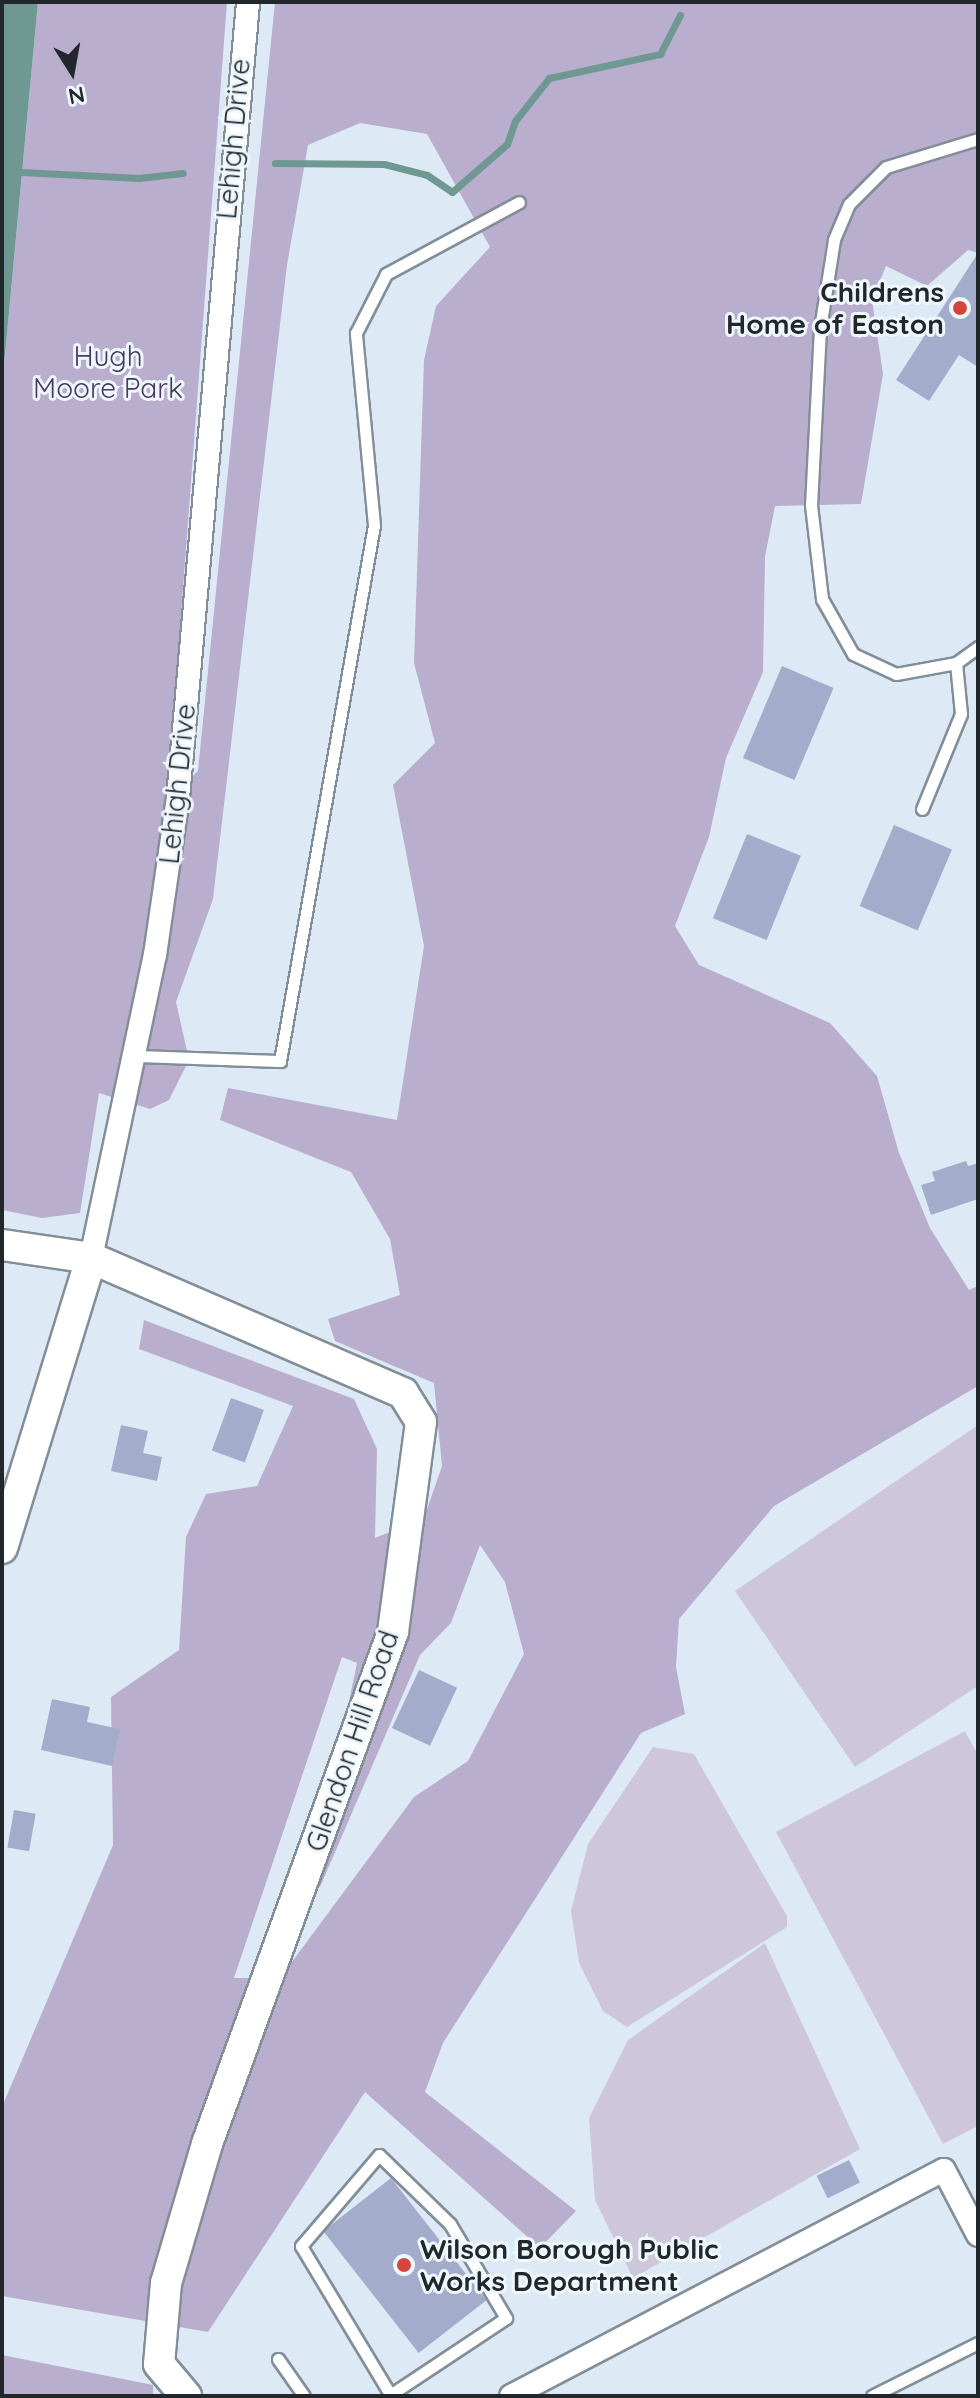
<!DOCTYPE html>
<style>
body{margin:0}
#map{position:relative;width:980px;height:2398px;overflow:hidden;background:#ddeaf6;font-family:Quicksand,sans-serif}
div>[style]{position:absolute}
.green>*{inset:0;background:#cec7dc}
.forest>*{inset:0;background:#b9aecd}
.water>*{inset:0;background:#709892}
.stream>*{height:7px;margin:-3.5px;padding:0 3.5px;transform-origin:3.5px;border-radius:3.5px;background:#709892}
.building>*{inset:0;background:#a3adcb;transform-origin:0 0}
.roads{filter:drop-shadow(2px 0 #828e98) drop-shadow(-2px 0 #828e98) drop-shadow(0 2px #828e98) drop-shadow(0 -2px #828e98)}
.lane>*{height:11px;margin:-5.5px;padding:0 5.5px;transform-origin:5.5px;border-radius:5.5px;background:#fff}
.street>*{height:22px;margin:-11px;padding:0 11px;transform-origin:11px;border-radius:11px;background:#fff}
.secondary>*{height:30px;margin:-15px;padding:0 15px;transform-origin:15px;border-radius:15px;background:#fff}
.dots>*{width:22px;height:22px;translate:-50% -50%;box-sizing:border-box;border:4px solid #eff7fe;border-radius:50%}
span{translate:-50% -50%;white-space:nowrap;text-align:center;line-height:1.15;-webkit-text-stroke:6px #eff7fe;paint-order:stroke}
.street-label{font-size:28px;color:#22272b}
.poi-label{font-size:28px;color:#22272b;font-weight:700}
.right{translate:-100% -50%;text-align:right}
.left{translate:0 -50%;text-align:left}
.park-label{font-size:28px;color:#4a3864}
.frame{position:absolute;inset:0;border:4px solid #22272b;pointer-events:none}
.north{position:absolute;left:32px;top:32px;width:80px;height:80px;-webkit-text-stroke:6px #eff7fe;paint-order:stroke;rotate:169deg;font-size:22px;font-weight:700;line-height:32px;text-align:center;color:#22272b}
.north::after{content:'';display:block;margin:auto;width:28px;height:36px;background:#22272b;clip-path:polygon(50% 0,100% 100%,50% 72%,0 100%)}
</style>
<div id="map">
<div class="green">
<div style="clip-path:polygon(978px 1425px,978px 1686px,855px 1767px,735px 1591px)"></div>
<div style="clip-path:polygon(965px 1731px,978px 1755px,978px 2126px,943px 2144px,776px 1832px)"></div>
<div style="clip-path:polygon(653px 1747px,694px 1754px,787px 1916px,787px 1927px,627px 2027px,603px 2011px,579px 1963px,571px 1911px,588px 1844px)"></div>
<div style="clip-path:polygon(765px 1943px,860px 2149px,633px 2278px,595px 2200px,589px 2118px,628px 2040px)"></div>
</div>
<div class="forest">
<div style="clip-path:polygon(evenodd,38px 2px,227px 2px,167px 802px,198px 771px,275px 2px,978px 2px,978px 253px,968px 250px,927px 286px,886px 266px,872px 300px,883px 374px,861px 504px,775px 506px,765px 557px,763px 672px,726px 758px,709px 837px,675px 926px,699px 965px,830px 1023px,877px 1076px,899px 1153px,930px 1228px,969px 1290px,978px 1286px,978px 1386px,774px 1506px,679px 1619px,676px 1667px,685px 1714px,641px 1733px,443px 2043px,425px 2092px,576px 2211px,540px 2248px,365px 2092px,208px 2332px,2px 2296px,2px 2107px,113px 1845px,111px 1697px,179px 1650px,186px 1537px,206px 1494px,257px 1486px,293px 1406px,139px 1349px,144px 1320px,354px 1399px,377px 1449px,375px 1538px,424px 1518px,442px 1466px,434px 1383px,335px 1341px,328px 1319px,400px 1295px,390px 1239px,351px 1172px,220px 1120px,228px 1088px,397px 1120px,424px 946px,393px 785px,435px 743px,414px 663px,424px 360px,436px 306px,490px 247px,427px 134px,360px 123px,308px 145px,287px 265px,213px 899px,176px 1002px,189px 1060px,169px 1100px,150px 1109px,99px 1093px,80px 1213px,42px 1218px,2px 1210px,2px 387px,38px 2px,480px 1545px,505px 1582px,524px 1654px,468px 1761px,414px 1797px,280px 1978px,234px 1978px,342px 1657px,357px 1663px,349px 1701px,287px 1876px,320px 1887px,420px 1655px,451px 1623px,480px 1545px)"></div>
<div style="clip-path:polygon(2px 2355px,153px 2385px,153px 2396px,2px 2396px)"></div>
</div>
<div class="water">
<div style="clip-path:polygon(2px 2px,38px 2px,2px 387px)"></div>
</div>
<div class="stream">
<div style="left:275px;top:163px;width:109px;rotate:0.5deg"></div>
<div style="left:384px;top:164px;width:44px;rotate:14.3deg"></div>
<div style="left:427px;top:175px;width:30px;rotate:34deg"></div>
<div style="left:452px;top:192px;width:73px;rotate:-41.1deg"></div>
<div style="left:507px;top:144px;width:24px;rotate:-71deg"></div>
<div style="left:515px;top:121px;width:55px;rotate:-51.7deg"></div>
<div style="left:549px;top:78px;width:114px;rotate:-12.2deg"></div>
<div style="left:660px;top:54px;width:44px;rotate:-62.9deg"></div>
<div style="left:2px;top:171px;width:137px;rotate:2.9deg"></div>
<div style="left:139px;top:178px;width:44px;rotate:-6.5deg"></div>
</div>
<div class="building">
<div style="clip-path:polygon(978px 253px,978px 367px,959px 355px,929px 401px,896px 380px)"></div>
<div style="left:782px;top:666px;width:56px;height:100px;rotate:23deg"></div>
<div style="left:894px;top:825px;width:63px;height:88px;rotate:23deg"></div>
<div style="left:747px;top:834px;width:58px;height:91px;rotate:22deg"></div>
<div style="clip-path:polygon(966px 1161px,968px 1166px,978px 1163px,978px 1199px,931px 1215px,921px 1185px,935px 1181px,932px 1172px)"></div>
<div style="left:231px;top:1398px;width:35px;height:56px;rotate:20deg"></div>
<div style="clip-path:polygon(121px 1425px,148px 1431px,143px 1453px,162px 1457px,157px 1481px,111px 1471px)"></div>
<div style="left:419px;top:1670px;width:42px;height:64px;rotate:25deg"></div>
<div style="clip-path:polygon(52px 1699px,90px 1707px,87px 1722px,120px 1729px,112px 1766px,41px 1750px)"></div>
<div style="left:14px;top:1810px;width:22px;height:38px;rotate:10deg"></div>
<div style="left:849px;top:2160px;width:25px;height:36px;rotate:64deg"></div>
<div style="left:391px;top:2178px;width:155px;height:86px;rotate:52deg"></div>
</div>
<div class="roads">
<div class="lane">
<div style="left:978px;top:139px;width:96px;rotate:163.1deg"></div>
<div style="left:886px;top:167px;width:52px;rotate:135deg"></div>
<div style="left:849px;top:204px;width:39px;rotate:113deg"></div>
<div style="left:834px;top:240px;width:89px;rotate:99deg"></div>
<div style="left:820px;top:328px;width:177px;rotate:92.9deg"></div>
<div style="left:811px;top:505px;width:95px;rotate:83.3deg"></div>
<div style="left:822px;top:599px;width:63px;rotate:60.6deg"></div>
<div style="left:853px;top:654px;width:47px;rotate:24.9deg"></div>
<div style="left:896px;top:674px;width:61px;rotate:-10.4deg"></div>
<div style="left:956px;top:663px;width:27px;rotate:-36deg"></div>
<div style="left:922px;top:809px;width:103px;rotate:-67.7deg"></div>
<div style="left:961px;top:714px;width:51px;rotate:-95.6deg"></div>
<div style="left:136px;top:1056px;width:144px;rotate:2deg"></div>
<div style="left:280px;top:1061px;width:544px;rotate:-80.05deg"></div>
<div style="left:374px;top:525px;width:193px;rotate:-95.4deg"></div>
<div style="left:356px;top:333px;width:66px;rotate:-63deg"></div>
<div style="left:386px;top:274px;width:151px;rotate:-28.4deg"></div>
<div style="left:278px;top:2359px;width:45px;rotate:54.9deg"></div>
<div style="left:390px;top:2395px;width:139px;rotate:-33.6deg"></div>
<div style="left:506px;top:2318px;width:109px;rotate:-120.8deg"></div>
<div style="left:450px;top:2224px;width:99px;rotate:-135.8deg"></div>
<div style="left:379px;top:2155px;width:120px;rotate:130.6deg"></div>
<div style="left:301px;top:2246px;width:175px;rotate:59deg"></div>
<div style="left:872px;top:2396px;width:119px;rotate:-26.6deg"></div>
</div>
<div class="street">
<div style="left:91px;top:1258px;width:310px;rotate:-78.1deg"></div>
<div style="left:155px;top:955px;width:159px;rotate:-81.7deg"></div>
<div style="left:178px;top:798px;width:799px;rotate:-84.97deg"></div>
<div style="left:511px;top:2396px;width:488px;rotate:-27.6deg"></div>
<div style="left:944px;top:2170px;width:73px;rotate:62.4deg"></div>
</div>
<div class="secondary">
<div style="left:2px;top:1245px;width:90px;rotate:8.3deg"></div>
<div style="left:91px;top:1258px;width:340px;rotate:23.4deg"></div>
<div style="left:403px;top:1393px;width:34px;rotate:58deg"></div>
<div style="left:421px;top:1422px;width:212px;rotate:97.6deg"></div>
<div style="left:393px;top:1632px;width:545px;rotate:109.97deg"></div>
<div style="left:207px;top:2144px;width:145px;rotate:106.4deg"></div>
<div style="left:166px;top:2283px;width:81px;rotate:94.9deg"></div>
<div style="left:159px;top:2364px;width:42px;rotate:49.8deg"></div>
<div style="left:2px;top:1548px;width:303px;rotate:-72.9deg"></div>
</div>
</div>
<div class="dots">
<div style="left:960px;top:308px;background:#d4463c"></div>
<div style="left:404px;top:2265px;background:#d4463c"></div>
</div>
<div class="street-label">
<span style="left:233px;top:139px;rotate:-85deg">Lehigh Drive</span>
<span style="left:177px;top:784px;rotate:-84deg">Lehigh Drive</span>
<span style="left:352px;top:1741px;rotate:-71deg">Glendon Hill Road</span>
</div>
<div class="poi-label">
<span class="right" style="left:944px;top:308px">Childrens<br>Home of Easton</span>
<span class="left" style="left:420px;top:2265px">Wilson Borough Public<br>Works Department</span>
</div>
<div class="park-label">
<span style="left:108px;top:372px">Hugh<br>Moore Park</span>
</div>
<div class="frame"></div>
<div class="north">N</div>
</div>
